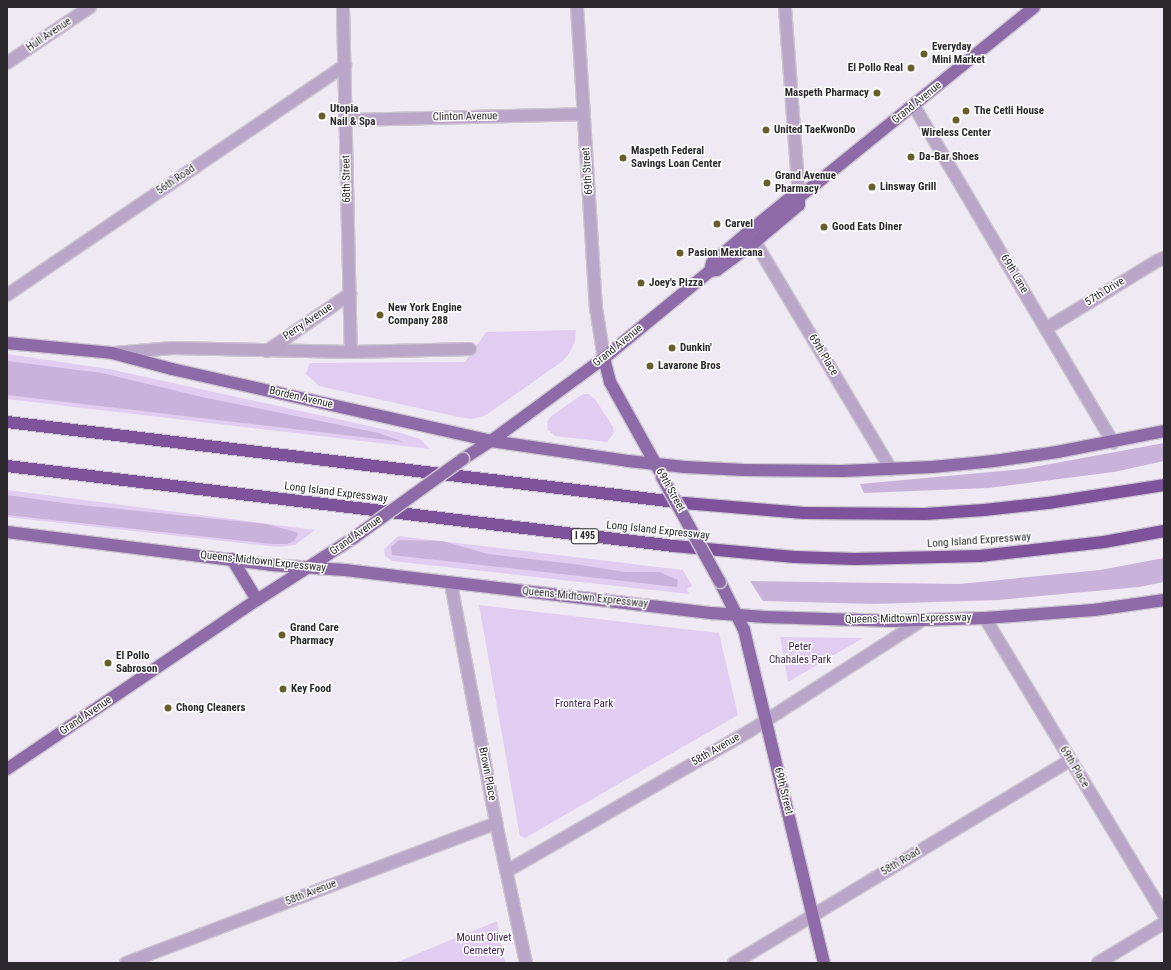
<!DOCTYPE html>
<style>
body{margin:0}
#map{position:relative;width:1171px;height:970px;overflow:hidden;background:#efe9f4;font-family:"Roboto Condensed",sans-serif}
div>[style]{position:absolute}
.green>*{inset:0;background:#e1cdf1}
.forest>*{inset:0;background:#c9b3da}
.roads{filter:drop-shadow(1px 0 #ccc6d0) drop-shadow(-1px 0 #ccc6d0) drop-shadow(0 1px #ccc6d0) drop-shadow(0 -1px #ccc6d0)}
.minor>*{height:12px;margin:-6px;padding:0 6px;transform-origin:6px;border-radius:6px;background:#baa6c9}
.major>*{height:12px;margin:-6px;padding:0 6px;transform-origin:6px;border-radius:6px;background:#8e6aa8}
.highway>*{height:12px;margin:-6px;padding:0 6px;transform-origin:6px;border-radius:6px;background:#7e539c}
.bridges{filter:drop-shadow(1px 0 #ccc6d0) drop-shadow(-1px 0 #ccc6d0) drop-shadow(0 1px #ccc6d0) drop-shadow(0 -1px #ccc6d0)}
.major-bridge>*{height:12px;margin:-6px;padding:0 6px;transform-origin:6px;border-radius:6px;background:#8e6aa8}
.dots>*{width:11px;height:11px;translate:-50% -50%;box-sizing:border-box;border:2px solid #fff;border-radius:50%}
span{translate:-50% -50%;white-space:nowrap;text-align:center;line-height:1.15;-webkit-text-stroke:3px #fff;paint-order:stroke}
.shield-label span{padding:1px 3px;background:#fff;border:1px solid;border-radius:3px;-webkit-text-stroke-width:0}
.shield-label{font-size:10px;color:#2b292d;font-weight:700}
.street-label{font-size:11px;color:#2b292d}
.poi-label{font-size:11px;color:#2b292d;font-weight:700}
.left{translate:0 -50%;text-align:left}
.right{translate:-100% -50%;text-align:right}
.park-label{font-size:11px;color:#402253}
.frame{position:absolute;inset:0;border:8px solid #2b292d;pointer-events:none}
</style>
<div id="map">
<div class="green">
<div style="clip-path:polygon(576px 330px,575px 341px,570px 352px,563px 361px,486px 415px,473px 419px,463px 418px,319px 386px,306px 374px,309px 364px,313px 363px,465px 362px,486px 332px)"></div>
<div style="clip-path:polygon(7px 354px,109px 369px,401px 433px,420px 439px,430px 449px,7px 399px)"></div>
<div style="clip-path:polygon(583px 394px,588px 394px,595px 399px,613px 427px,614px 433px,607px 442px,555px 436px,548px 430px,547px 422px,550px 417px)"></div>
<div style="clip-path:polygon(7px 490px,315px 530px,295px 545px,278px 547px,7px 517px)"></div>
<div style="clip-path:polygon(398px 536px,683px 570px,692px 586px,687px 589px,689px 594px,392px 561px,385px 556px,384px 549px)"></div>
<div style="clip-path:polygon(479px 605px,719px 633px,738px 715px,525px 838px,520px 836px)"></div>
<div style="clip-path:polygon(780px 637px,863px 638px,788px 682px)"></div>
<div style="clip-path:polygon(497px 921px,505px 963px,395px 963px)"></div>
</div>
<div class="forest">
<div style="clip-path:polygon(7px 361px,102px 373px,202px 397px,379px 433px,404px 442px,7px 395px)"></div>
<div style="clip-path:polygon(1164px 443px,1164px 461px,1114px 472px,988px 488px,864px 493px,860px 484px,1023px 469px)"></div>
<div style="clip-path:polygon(7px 495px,71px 504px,266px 524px,296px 532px,298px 534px,294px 541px,287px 544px,272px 544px,7px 515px)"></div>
<div style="clip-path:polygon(399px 540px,442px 541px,488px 554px,581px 565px,625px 572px,659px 572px,678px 580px,677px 587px,392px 555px,391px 547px)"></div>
<div style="clip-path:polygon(1164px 558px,1164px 582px,1139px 587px,998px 600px,874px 604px,763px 601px,750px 581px,959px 584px,1100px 570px)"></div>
</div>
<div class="roads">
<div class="minor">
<div style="left:343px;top:7px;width:345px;rotate:88.7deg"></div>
<div style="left:577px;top:7px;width:302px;rotate:86.4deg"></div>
<div style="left:596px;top:308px;width:51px;rotate:80.9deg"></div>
<div style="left:785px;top:7px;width:191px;rotate:85.8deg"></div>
<div style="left:7px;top:63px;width:100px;rotate:-34deg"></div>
<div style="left:914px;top:106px;width:391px;rotate:59.4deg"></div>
<div style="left:346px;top:120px;width:238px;rotate:-1.4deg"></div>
<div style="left:755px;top:242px;width:265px;rotate:59.1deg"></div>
<div style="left:7px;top:295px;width:409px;rotate:-34.2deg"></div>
<div style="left:1047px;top:328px;width:129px;rotate:-31.3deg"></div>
<div style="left:1157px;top:261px;width:8px;rotate:-23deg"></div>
<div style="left:267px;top:351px;width:101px;rotate:-34.5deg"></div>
<div style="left:114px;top:353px;width:59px;rotate:-4.8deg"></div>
<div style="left:173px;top:348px;width:178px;rotate:1.3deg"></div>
<div style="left:351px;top:352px;width:119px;rotate:-1.4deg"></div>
<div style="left:451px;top:584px;width:243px;rotate:79.3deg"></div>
<div style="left:496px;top:823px;width:143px;rotate:77.9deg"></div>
<div style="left:985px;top:618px;width:347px;rotate:58.9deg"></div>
<div style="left:507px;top:871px;width:278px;rotate:-30deg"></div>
<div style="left:748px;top:732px;width:206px;rotate:-32.7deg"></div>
<div style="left:126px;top:963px;width:396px;rotate:-20.7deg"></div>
<div style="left:734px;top:963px;width:391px;rotate:-31.1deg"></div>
<div style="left:1098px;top:963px;width:77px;rotate:-31.2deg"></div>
</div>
<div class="major">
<div style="left:710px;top:271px;width:8px;rotate:-76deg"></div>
<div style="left:712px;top:263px;width:45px;rotate:-40.5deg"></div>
<div style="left:746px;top:234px;width:57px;rotate:-39.3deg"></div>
<div style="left:790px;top:198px;width:9px;rotate:-6deg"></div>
<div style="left:799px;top:197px;width:23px;rotate:-38deg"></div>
<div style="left:817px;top:183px;width:279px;rotate:-39deg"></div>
<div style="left:7px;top:343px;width:105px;rotate:5.4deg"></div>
<div style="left:112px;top:353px;width:62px;rotate:14.9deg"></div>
<div style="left:172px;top:369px;width:327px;rotate:12.7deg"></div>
<div style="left:491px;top:441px;width:138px;rotate:8.3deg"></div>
<div style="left:628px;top:461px;width:57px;rotate:6deg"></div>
<div style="left:685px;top:467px;width:59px;rotate:2.9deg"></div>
<div style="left:744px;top:470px;width:98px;rotate:0.6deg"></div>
<div style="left:842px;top:471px;width:90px;rotate:-2.5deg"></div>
<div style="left:932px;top:467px;width:62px;rotate:-5.5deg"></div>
<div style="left:994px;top:461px;width:64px;rotate:-8.1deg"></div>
<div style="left:1057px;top:452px;width:109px;rotate:-11.1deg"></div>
<div style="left:604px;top:358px;width:25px;rotate:76deg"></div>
<div style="left:610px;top:382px;width:101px;rotate:60.9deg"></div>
<div style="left:463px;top:459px;width:33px;rotate:-33deg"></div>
<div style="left:491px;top:441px;width:140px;rotate:-36.3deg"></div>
<div style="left:604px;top:358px;width:137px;rotate:-39.4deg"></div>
<div style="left:710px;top:271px;width:7px;rotate:-8deg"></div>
<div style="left:717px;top:270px;width:47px;rotate:-36.4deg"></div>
<div style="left:755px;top:242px;width:57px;rotate:-40.1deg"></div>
<div style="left:799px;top:205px;width:8px;rotate:-90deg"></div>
<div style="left:7px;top:532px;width:266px;rotate:7.1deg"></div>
<div style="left:271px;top:565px;width:74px;rotate:3.9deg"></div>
<div style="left:345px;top:570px;width:370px;rotate:6.7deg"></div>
<div style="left:712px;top:613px;width:53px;rotate:4.3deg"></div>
<div style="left:765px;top:617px;width:125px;rotate:1.8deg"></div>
<div style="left:890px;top:621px;width:95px;rotate:-1.8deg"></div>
<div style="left:985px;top:618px;width:109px;rotate:-4.2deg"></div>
<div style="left:1094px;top:610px;width:71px;rotate:-8.1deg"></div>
<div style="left:232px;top:559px;width:48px;rotate:58.6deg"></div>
<div style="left:720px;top:582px;width:54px;rotate:63.4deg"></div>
<div style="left:744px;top:630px;width:342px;rotate:76.5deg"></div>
<div style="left:7px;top:769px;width:302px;rotate:-34.1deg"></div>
<div style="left:257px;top:600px;width:113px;rotate:-32.7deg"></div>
</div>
<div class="highway">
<div style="left:7px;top:422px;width:682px;rotate:6.82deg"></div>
<div style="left:684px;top:503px;width:120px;rotate:4.8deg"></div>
<div style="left:804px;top:513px;width:121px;rotate:0.5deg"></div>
<div style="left:925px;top:514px;width:59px;rotate:-3.9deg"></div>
<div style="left:984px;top:510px;width:64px;rotate:-6.2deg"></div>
<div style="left:1048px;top:503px;width:117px;rotate:-8.8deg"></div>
<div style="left:7px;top:466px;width:672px;rotate:6.84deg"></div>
<div style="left:674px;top:546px;width:121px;rotate:5.2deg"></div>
<div style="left:795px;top:557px;width:60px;rotate:1.9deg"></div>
<div style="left:855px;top:559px;width:125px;rotate:-1.4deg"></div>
<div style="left:980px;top:556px;width:125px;rotate:-6.4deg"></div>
<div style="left:1104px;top:542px;width:61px;rotate:-10.4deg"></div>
</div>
</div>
<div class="bridges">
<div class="major-bridge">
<div style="left:662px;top:477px;width:120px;rotate:61.1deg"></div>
<div style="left:352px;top:539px;width:137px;rotate:-35.8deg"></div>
</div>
</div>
<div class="dots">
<div style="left:924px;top:54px;background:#665e2b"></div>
<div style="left:911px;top:68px;background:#665e2b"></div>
<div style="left:877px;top:93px;background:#665e2b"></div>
<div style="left:966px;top:111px;background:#665e2b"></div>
<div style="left:322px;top:116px;background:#665e2b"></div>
<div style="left:956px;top:120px;background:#665e2b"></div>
<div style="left:766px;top:130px;background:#665e2b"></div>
<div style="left:911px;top:157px;background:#665e2b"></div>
<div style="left:623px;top:158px;background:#665e2b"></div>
<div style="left:767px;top:183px;background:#665e2b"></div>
<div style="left:872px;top:187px;background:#665e2b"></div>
<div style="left:717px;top:224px;background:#665e2b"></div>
<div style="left:824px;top:227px;background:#665e2b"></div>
<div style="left:680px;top:253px;background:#665e2b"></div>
<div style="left:641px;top:283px;background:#665e2b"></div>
<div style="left:380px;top:315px;background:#665e2b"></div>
<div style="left:672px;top:348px;background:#665e2b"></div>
<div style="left:650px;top:366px;background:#665e2b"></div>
<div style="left:282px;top:635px;background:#665e2b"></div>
<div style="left:108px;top:663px;background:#665e2b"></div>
<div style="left:283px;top:689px;background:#665e2b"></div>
<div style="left:168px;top:708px;background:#665e2b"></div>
</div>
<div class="shield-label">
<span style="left:585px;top:536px">I 495</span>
</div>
<div class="street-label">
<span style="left:49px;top:35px;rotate:-34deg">Hull Avenue</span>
<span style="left:917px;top:103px;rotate:-39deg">Grand Avenue</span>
<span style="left:465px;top:117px;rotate:-1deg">Clinton Avenue</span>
<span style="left:588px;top:171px;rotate:-94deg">69th Street</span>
<span style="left:347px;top:179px;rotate:-91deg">68th Street</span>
<span style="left:176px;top:180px;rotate:-34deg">56th Road</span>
<span style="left:1014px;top:274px;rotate:59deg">69th Lane</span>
<span style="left:1105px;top:292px;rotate:-32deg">57th Drive</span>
<span style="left:308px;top:322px;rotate:-34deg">Perry Avenue</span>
<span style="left:618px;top:346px;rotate:-39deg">Grand Avenue</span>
<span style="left:823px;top:355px;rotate:59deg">69th Place</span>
<span style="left:301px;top:398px;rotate:13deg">Borden Avenue</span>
<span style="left:670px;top:490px;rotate:61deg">69th Street</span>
<span style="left:336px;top:493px;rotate:7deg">Long Island Expressway</span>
<span style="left:658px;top:531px;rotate:6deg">Long Island Expressway</span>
<span style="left:356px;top:536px;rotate:-35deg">Grand Avenue</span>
<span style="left:979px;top:541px;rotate:-4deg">Long Island Expressway</span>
<span style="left:263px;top:562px;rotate:6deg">Queens-Midtown Expressway</span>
<span style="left:585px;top:598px;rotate:6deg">Queens-Midtown Expressway</span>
<span style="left:908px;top:619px;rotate:-1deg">Queens-Midtown Expressway</span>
<span style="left:86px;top:716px;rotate:-34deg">Grand Avenue</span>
<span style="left:716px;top:750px;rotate:-30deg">58th Avenue</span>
<span style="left:1074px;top:767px;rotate:59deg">69th Place</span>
<span style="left:487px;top:774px;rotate:79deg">Brown Place</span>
<span style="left:783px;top:791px;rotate:76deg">69th Street</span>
<span style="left:901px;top:862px;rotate:-31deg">58th Road</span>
<span style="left:311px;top:893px;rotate:-21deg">58th Avenue</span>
</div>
<div class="poi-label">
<span class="left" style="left:932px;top:54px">Everyday<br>Mini Market</span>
<span class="right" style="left:903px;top:68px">El Pollo Real</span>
<span class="right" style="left:869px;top:93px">Maspeth Pharmacy</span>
<span class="left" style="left:330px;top:116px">Utopia<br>Nail &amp; Spa</span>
<span class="left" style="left:974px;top:111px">The Cetli House</span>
<span class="left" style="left:774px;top:130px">United TaeKwonDo</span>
<span style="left:956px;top:133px">Wireless Center</span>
<span class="left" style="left:631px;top:158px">Maspeth Federal<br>Savings Loan Center</span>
<span class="left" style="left:919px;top:157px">Da-Bar Shoes</span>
<span class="left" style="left:775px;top:183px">Grand Avenue<br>Pharmacy</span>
<span class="left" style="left:880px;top:187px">Linsway Grill</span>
<span class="left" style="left:725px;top:224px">Carvel</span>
<span class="left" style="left:832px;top:227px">Good Eats Diner</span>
<span class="left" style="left:688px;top:253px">Pasion Mexicana</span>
<span class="left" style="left:649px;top:283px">Joey's Pizza</span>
<span class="left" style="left:388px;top:315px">New York Engine<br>Company 288</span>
<span class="left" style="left:680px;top:348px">Dunkin'</span>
<span class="left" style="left:658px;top:366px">Lavarone Bros</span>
<span class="left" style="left:290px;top:635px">Grand Care<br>Pharmacy</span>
<span class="left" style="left:116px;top:663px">El Pollo<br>Sabroson</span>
<span class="left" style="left:291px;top:689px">Key Food</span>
<span class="left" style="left:176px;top:708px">Chong Cleaners</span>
</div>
<div class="park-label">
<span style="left:800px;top:654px">Peter<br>Chahales Park</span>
<span style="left:584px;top:704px">Frontera Park</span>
<span style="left:484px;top:945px">Mount Olivet<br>Cemetery</span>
</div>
<div class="frame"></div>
</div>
